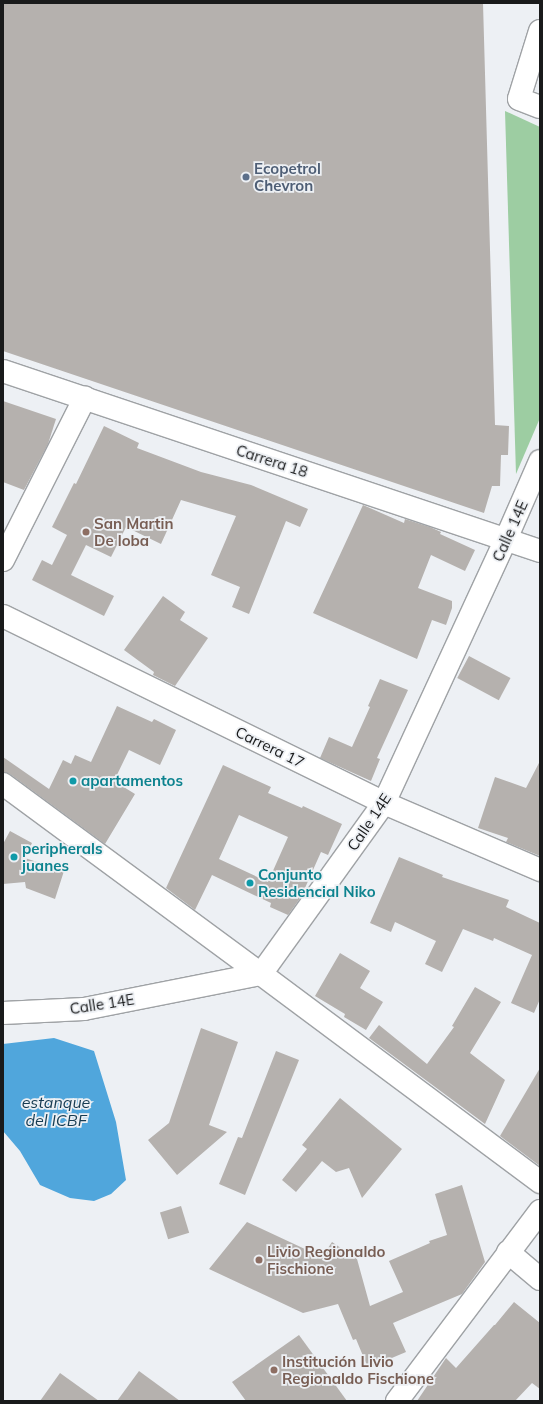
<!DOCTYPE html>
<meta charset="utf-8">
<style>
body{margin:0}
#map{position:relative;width:543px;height:1404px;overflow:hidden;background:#edf0f4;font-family:Mulish,sans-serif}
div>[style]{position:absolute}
.green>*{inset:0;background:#9dcda2}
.water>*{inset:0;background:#50a6dc}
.building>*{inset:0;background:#b5b1ae;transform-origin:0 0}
.roads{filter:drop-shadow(1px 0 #9fa2a5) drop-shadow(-1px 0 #9fa2a5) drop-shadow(0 1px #9fa2a5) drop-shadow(0 -1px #9fa2a5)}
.minor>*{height:22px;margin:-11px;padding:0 11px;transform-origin:11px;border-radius:11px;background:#fff}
.dots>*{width:11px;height:11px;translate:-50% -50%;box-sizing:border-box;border:2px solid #edf0f4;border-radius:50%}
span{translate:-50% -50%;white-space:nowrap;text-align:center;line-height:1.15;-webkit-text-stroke:3.5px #edf0f4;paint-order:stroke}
.service-label{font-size:15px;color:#4e5e75;font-weight:700}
.left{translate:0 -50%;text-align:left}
.street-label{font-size:15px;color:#191a1b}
.education-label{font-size:15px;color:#785e54;font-weight:700}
.culture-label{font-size:15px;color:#0d838f;font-weight:700}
.water-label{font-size:16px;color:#173c52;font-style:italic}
.frame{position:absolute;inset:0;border:4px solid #191a1b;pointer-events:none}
</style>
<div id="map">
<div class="green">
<div style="clip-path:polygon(505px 111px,540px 127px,540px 418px,516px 474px)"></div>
</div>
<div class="water">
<div style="clip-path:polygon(54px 1038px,94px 1051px,116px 1122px,126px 1180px,111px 1194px,94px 1201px,70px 1198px,40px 1185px,20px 1151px,3px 1131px,3px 1044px)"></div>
</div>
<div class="building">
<div style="clip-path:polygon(3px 3px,483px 3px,495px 425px,509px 426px,508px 455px,501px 455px,500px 486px,492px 486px,484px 513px,3px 351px)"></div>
<div style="clip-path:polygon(3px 401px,56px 419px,48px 444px,24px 490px,3px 482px)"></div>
<div style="clip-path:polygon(104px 426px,139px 443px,137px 448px,201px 472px,251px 485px,308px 509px,300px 527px,286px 521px,249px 614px,232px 607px,240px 587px,211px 575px,236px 516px,181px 500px,161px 544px,126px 527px,111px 557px,86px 545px,71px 575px,114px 596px,104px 616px,32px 580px,42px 560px,52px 565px,67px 535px,52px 527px,74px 483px,76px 484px)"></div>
<div style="clip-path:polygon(363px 505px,404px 523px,405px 519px,430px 527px,441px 532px,440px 534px,475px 550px,465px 571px,431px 555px,418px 588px,452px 601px,452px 608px,446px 625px,432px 620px,417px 659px,313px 613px)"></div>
<div style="clip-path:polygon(163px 596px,185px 612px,180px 620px,208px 638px,175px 686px,153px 675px,154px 672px,124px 650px)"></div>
<div style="left:469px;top:656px;width:47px;height:25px;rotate:28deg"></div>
<div style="clip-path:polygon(380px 679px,408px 690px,377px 758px,380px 759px,371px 781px,320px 758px,329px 737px,352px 747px,370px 707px,368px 706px)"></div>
<div style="clip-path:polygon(117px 706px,152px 722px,154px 719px,176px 730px,160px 765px,129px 750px,114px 781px,135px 794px,105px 844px,10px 774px,3px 772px,3px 757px,49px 789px,63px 760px,71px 764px,75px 755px,91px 762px)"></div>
<div style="clip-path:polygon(540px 761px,540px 856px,506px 842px,508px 838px,478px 828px,495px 777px,526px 788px)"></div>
<div style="clip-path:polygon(evenodd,223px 765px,271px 787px,268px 793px,302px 808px,303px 806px,342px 824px,328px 855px,321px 852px,301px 897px,288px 915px,270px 907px,271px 903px,212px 875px,195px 910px,166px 888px,223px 765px,239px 815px,288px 837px,268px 882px,219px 859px,239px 815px)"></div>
<div style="clip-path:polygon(10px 831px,32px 843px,25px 858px,64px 871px,55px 899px,26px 888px,25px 882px,3px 884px,3px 844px)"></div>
<div style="clip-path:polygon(399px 857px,443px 875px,442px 877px,509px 900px,506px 907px,540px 923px,540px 999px,534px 1013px,511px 1003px,532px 955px,494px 938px,493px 941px,463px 929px,442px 972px,425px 964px,436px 941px,395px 922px,391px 932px,370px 923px)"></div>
<div style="clip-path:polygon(340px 953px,370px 971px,360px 988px,383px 1002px,366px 1030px,344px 1017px,345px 1014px,315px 996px)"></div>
<div style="clip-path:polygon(475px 987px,501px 1002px,470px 1053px,505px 1080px,485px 1124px,369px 1038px,379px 1025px,427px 1064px,454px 1027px,452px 1026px)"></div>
<div style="clip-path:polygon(201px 1028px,238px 1042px,209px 1125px,227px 1132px,177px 1175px,148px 1140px,169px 1123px)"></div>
<div style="clip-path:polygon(276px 1051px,299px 1060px,245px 1195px,219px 1184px,238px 1137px,242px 1138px)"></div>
<div style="clip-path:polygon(540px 1068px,540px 1166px,500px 1136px)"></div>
<div style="clip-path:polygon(340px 1098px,402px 1149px,362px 1198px,349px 1168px,336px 1172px,322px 1161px,296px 1192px,282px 1180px,307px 1149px,302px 1145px)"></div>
<div style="clip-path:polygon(462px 1185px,485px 1262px,462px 1294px,393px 1323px,406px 1352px,368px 1368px,356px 1339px,353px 1340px,338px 1304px,303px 1313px,209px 1269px,247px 1222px,322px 1257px,332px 1242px,357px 1259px,370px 1306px,403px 1292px,389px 1261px,430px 1243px,429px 1241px,447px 1235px,435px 1194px)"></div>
<div style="left:181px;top:1206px;width:28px;height:22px;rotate:73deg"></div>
<div style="clip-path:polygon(514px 1302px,540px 1323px,540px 1389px,532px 1383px,515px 1401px,417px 1401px,446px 1358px,456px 1368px,494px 1325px,495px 1325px)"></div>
<div style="clip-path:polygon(299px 1335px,347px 1401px,246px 1401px,232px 1382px)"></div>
<div style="clip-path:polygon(139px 1371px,180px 1401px,117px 1401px)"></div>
<div style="clip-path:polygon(60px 1373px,99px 1401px,40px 1401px)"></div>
</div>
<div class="roads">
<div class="minor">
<div style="left:540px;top:31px;width:71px;rotate:107.2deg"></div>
<div style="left:519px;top:99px;width:22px;rotate:21deg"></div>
<div style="left:3px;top:371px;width:566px;rotate:18.53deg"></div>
<div style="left:3px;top:560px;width:182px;rotate:-63.2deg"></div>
<div style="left:3px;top:616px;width:424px;rotate:26.1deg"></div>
<div style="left:384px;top:803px;width:170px;rotate:23.2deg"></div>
<div style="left:3px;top:784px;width:320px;rotate:36.4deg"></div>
<div style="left:261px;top:974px;width:348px;rotate:36.7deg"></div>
<div style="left:3px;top:1013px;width:81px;rotate:-2.8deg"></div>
<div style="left:84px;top:1009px;width:180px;rotate:-11.2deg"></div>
<div style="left:261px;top:974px;width:211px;rotate:-54.3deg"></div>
<div style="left:384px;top:803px;width:291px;rotate:-65.2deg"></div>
<div style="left:506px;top:539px;width:85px;rotate:-66.4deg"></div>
<div style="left:508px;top:1252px;width:42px;rotate:40.2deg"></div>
<div style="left:397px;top:1401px;width:238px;rotate:-53deg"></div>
</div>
</div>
<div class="dots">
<div style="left:246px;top:177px;background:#5c6f8a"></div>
<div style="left:86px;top:532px;background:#8d6e63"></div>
<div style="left:73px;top:781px;background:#0f9aa8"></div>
<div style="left:14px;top:857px;background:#0f9aa8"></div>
<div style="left:250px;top:883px;background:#0f9aa8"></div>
<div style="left:259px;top:1260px;background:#8d6e63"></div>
<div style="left:274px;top:1370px;background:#8d6e63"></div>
</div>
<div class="service-label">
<span class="left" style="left:254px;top:177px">Ecopetrol<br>Chevron</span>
</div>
<div class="street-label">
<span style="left:272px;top:461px;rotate:18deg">Carrera 18</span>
<span style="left:510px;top:531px;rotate:-66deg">Calle 14E</span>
<span style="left:270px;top:747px;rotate:26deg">Carrera 17</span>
<span style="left:369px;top:822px;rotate:-56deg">Calle 14E</span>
<span style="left:102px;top:1004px;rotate:-9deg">Calle 14E</span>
</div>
<div class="education-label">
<span class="left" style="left:94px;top:532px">San Martin<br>De loba</span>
<span class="left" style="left:267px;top:1260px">Livio Regionaldo<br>Fischione</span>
<span class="left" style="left:282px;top:1370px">Institución Livio<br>Regionaldo Fischione</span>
</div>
<div class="culture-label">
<span class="left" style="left:81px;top:781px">apartamentos</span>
<span class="left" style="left:22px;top:857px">peripherals<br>juanes</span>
<span class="left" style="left:258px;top:883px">Conjunto<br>Residencial Niko</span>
</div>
<div class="water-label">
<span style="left:56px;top:1111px">estanque<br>del ICBF</span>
</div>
<div class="frame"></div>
</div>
